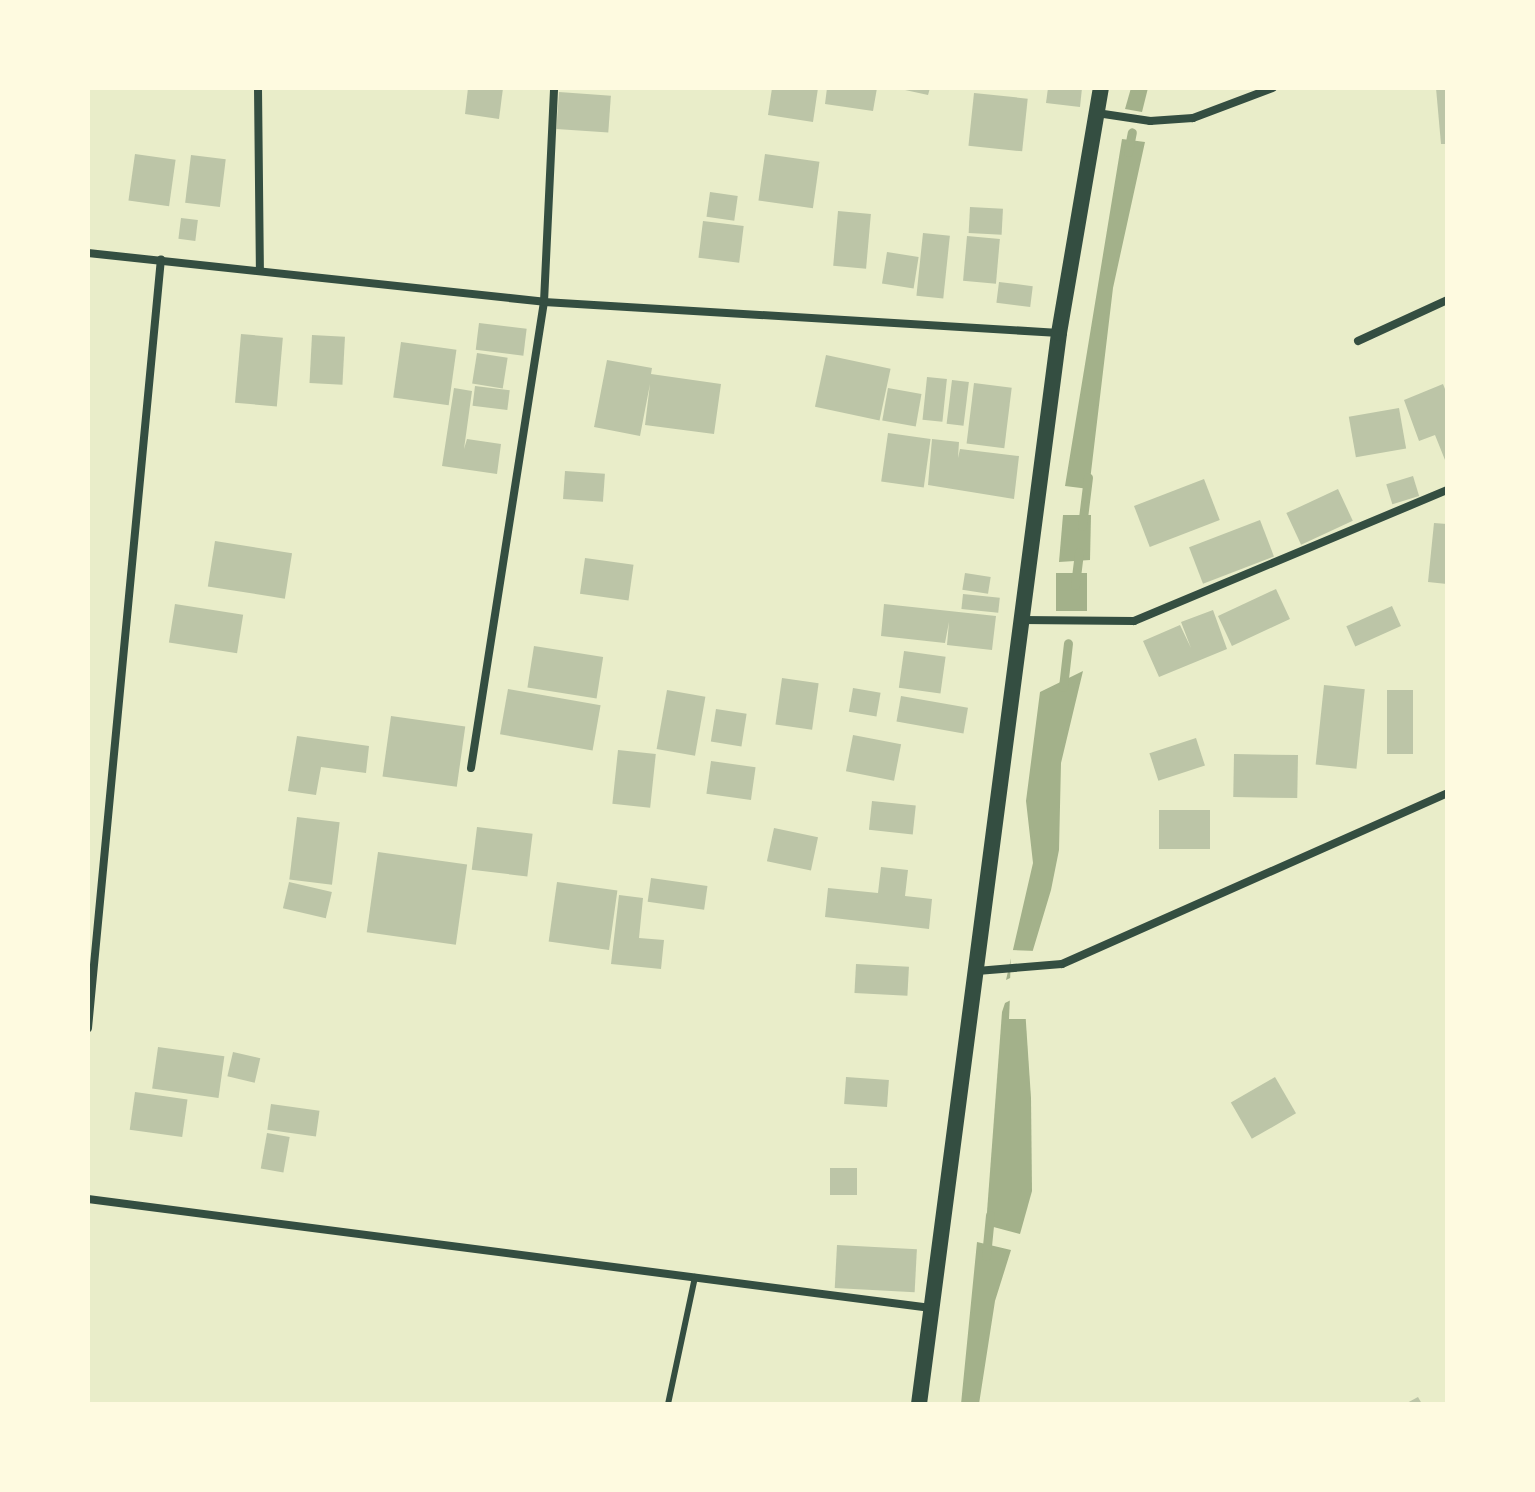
<!DOCTYPE html>
<style>
body{margin:0}
#map{position:relative;width:1535px;height:1492px;overflow:hidden;background:#e9edc9;font-family:"DejaVu Sans",sans-serif}
div>[style]{position:absolute}
.water>*{inset:0;background:#a3b18a;transform-origin:0 0}
.pier>*{inset:0;background:#e9edc9}
.stream>*{height:9px;margin:-4.5px;padding:0 4.5px;transform-origin:4.5px;border-radius:4.5px;background:#a3b18a}
.building>*{inset:0;background:#bcc5a7;transform-origin:0 0}
.service>*{height:6px;margin:-3px;padding:0 3px;transform-origin:3px;border-radius:3px;background:#344e41}
.minor>*{height:8px;margin:-4px;padding:0 4px;transform-origin:4px;border-radius:4px;background:#344e41}
.secondary>*{height:16px;margin:-8px;padding:0 8px;transform-origin:8px;border-radius:8px;background:#344e41}
span{translate:-50% -50%;white-space:nowrap;text-align:center;line-height:1.15;-webkit-text-stroke:8px #fefae0;paint-order:stroke}
.frame{position:absolute;inset:0;border:90px solid #fefae0;pointer-events:none}
</style>
<div id="map">
<div class="water">
<div style="clip-path:polygon(1131px 88px,1148px 88px,1142px 112px,1125px 109px)"></div>
<div style="clip-path:polygon(1122px 139px,1145px 142px,1113px 288px,1089px 489px,1065px 486px)"></div>
<div style="clip-path:polygon(1063px 515px,1091px 515px,1090px 560px,1059px 562px)"></div>
<div style="left:1056px;top:573px;width:31px;height:38px"></div>
<div style="clip-path:polygon(1083px 671px,1061px 763px,1059px 850px,1051px 890px,1027px 970px,1006px 980px,1033px 863px,1026px 801px,1040px 692px)"></div>
<div style="clip-path:polygon(1015px 998px,1025px 1008px,1031px 1098px,1032px 1191px,1020px 1234px,986px 1225px,1002px 1012px,1005px 1003px)"></div>
<div style="clip-path:polygon(977px 1242px,1011px 1250px,995px 1301px,979px 1404px,961px 1404px)"></div>
</div>
<div class="pier">
<div style="clip-path:polygon(1011px 950px,1036px 951px,1030px 972px,1016px 984px,1010px 984px)"></div>
<div style="clip-path:polygon(1016px 995px,1028px 1006px,1030px 1019px,1009px 1019px,1010px 996px)"></div>
</div>
<div class="stream">
<div style="left:1128px;top:152px;width:20px;rotate:-79deg"></div>
<div style="left:1082px;top:526px;width:49px;rotate:-83deg"></div>
<div style="left:1075px;top:585px;width:33px;rotate:-83deg"></div>
<div style="left:1063px;top:687px;width:44px;rotate:-83.5deg"></div>
<div style="left:986px;top:1256px;width:41px;rotate:-84.4deg"></div>
</div>
<div class="building">
<div style="clip-path:polygon(468px 88px,503px 88px,499px 119px,465px 114px)"></div>
<div style="clip-path:polygon(772px 88px,818px 88px,813px 122px,768px 115px)"></div>
<div style="clip-path:polygon(827px 88px,877px 88px,873px 111px,825px 104px)"></div>
<div style="clip-path:polygon(896px 88px,930px 88px,928px 95px)"></div>
<div style="clip-path:polygon(1048px 88px,1082px 88px,1080px 107px,1046px 103px)"></div>
<div style="clip-path:polygon(1436px 88px,1447px 88px,1447px 144px,1441px 144px)"></div>
<div style="left:559px;top:92px;width:52px;height:37px;rotate:4deg"></div>
<div style="left:974px;top:93px;width:54px;height:53px;rotate:6deg"></div>
<div style="left:135px;top:154px;width:41px;height:47px;rotate:8deg"></div>
<div style="left:765px;top:154px;width:55px;height:47px;rotate:8deg"></div>
<div style="left:191px;top:155px;width:35px;height:48px;rotate:7deg"></div>
<div style="left:710px;top:192px;width:28px;height:25px;rotate:8deg"></div>
<div style="left:970px;top:207px;width:33px;height:26px;rotate:3deg"></div>
<div style="left:838px;top:211px;width:33px;height:55px;rotate:5deg"></div>
<div style="left:181px;top:218px;width:17px;height:21px;rotate:7deg"></div>
<div style="left:703px;top:221px;width:41px;height:37px;rotate:7deg"></div>
<div style="left:923px;top:233px;width:27px;height:63px;rotate:6deg"></div>
<div style="left:967px;top:236px;width:33px;height:45px;rotate:5deg"></div>
<div style="left:887px;top:252px;width:32px;height:32px;rotate:9deg"></div>
<div style="left:999px;top:282px;width:34px;height:21px;rotate:7deg"></div>
<div style="left:479px;top:323px;width:48px;height:27px;rotate:7deg"></div>
<div style="left:241px;top:334px;width:42px;height:69px;rotate:5deg"></div>
<div style="left:312px;top:335px;width:33px;height:48px;rotate:3deg"></div>
<div style="left:401px;top:342px;width:56px;height:56px;rotate:8deg"></div>
<div style="left:477px;top:353px;width:31px;height:31px;rotate:9deg"></div>
<div style="left:826px;top:355px;width:66px;height:53px;rotate:12deg"></div>
<div style="clip-path:polygon(607px 360px,652px 368px,651px 374px,721px 384px,714px 434px,645px 425px,650px 384px,640px 436px,594px 427px)"></div>
<div style="left:927px;top:377px;width:20px;height:43px;rotate:6deg"></div>
<div style="left:952px;top:380px;width:17px;height:44px;rotate:7deg"></div>
<div style="left:974px;top:383px;width:38px;height:61px;rotate:7deg"></div>
<div style="clip-path:polygon(1443px 384px,1447px 394px,1447px 465px,1435px 435px,1419px 441px,1404px 400px)"></div>
<div style="left:475px;top:386px;width:35px;height:20px;rotate:7deg"></div>
<div style="clip-path:polygon(454px 388px,472px 391px,464px 449px,467px 439px,501px 444px,497px 474px,442px 466px)"></div>
<div style="left:888px;top:388px;width:34px;height:33px;rotate:10deg"></div>
<div style="left:1399px;top:408px;width:41px;height:51px;rotate:80deg"></div>
<div style="left:888px;top:433px;width:43px;height:49px;rotate:8deg"></div>
<div style="clip-path:polygon(932px 439px,959px 442px,958px 458px,960px 449px,1019px 456px,1014px 499px,928px 485px)"></div>
<div style="left:565px;top:471px;width:40px;height:28px;rotate:4deg"></div>
<div style="left:1413px;top:476px;width:21px;height:28px;rotate:73deg"></div>
<div style="left:1204px;top:479px;width:44px;height:75px;rotate:69deg"></div>
<div style="left:1338px;top:489px;width:35px;height:57px;rotate:65deg"></div>
<div style="left:1260px;top:520px;width:39px;height:76px;rotate:69deg"></div>
<div style="clip-path:polygon(1434px 523px,1447px 524px,1447px 584px,1428px 582px)"></div>
<div style="left:215px;top:541px;width:78px;height:46px;rotate:9deg"></div>
<div style="left:585px;top:558px;width:49px;height:36px;rotate:8deg"></div>
<div style="left:965px;top:573px;width:26px;height:17px;rotate:9deg"></div>
<div style="left:1276px;top:589px;width:33px;height:64px;rotate:65deg"></div>
<div style="left:963px;top:594px;width:37px;height:15px;rotate:6deg"></div>
<div style="left:175px;top:604px;width:69px;height:39px;rotate:9deg"></div>
<div style="clip-path:polygon(884px 604px,996px 616px,992px 650px,947px 645px,949px 622px,945px 643px,881px 636px)"></div>
<div style="left:1392px;top:606px;width:22px;height:50px;rotate:66deg"></div>
<div style="clip-path:polygon(1213px 610px,1227px 649px,1159px 677px,1143px 641px,1180px 625px,1191px 648px,1181px 622px)"></div>
<div style="left:534px;top:646px;width:70px;height:42px;rotate:9deg"></div>
<div style="left:904px;top:651px;width:42px;height:37px;rotate:8deg"></div>
<div style="left:782px;top:678px;width:37px;height:47px;rotate:8deg"></div>
<div style="left:1324px;top:685px;width:41px;height:80px;rotate:6deg"></div>
<div style="left:853px;top:688px;width:28px;height:24px;rotate:10deg"></div>
<div style="left:508px;top:689px;width:94px;height:46px;rotate:10deg"></div>
<div style="left:667px;top:690px;width:39px;height:60px;rotate:10deg"></div>
<div style="left:1387px;top:690px;width:26px;height:64px"></div>
<div style="left:901px;top:696px;width:68px;height:26px;rotate:10deg"></div>
<div style="left:716px;top:709px;width:31px;height:33px;rotate:9deg"></div>
<div style="left:391px;top:716px;width:75px;height:61px;rotate:8deg"></div>
<div style="left:853px;top:735px;width:49px;height:37px;rotate:11deg"></div>
<div style="clip-path:polygon(297px 736px,369px 746px,366px 773px,321px 767px,316px 795px,288px 791px)"></div>
<div style="left:1196px;top:738px;width:29px;height:49px;rotate:72deg"></div>
<div style="left:618px;top:750px;width:38px;height:54px;rotate:6deg"></div>
<div style="left:1234px;top:754px;width:64px;height:43px;rotate:1deg"></div>
<div style="left:711px;top:761px;width:45px;height:33px;rotate:8deg"></div>
<div style="left:872px;top:801px;width:44px;height:29px;rotate:6deg"></div>
<div style="left:1210px;top:810px;width:39px;height:51px;rotate:90deg"></div>
<div style="left:297px;top:817px;width:43px;height:63px;rotate:7deg"></div>
<div style="left:477px;top:827px;width:56px;height:43px;rotate:7deg"></div>
<div style="left:774px;top:828px;width:45px;height:34px;rotate:12deg"></div>
<div style="left:378px;top:852px;width:90px;height:81px;rotate:8deg"></div>
<div style="clip-path:polygon(881px 867px,908px 870px,905px 896px,932px 899px,929px 929px,825px 917px,828px 888px,878px 893px)"></div>
<div style="left:651px;top:878px;width:57px;height:24px;rotate:8deg"></div>
<div style="left:289px;top:882px;width:44px;height:27px;rotate:13deg"></div>
<div style="left:557px;top:882px;width:61px;height:60px;rotate:8deg"></div>
<div style="clip-path:polygon(619px 895px,643px 898px,639px 938px,664px 940px,661px 969px,611px 964px)"></div>
<div style="left:856px;top:964px;width:53px;height:29px;rotate:3deg"></div>
<div style="left:158px;top:1047px;width:67px;height:42px;rotate:8deg"></div>
<div style="left:233px;top:1052px;width:28px;height:25px;rotate:13deg"></div>
<div style="left:846px;top:1077px;width:43px;height:27px;rotate:4deg"></div>
<div style="left:1275px;top:1077px;width:42px;height:51px;rotate:60deg"></div>
<div style="left:135px;top:1092px;width:53px;height:38px;rotate:8deg"></div>
<div style="left:271px;top:1104px;width:49px;height:26px;rotate:8deg"></div>
<div style="left:267px;top:1133px;width:23px;height:36px;rotate:10deg"></div>
<div style="left:830px;top:1168px;width:27px;height:27px"></div>
<div style="left:837px;top:1245px;width:80px;height:43px;rotate:3deg"></div>
<div style="clip-path:polygon(1418px 1397px,1422px 1404px,1405px 1404px)"></div>
</div>
<div class="service">
<div style="left:668px;top:1404px;width:130px;rotate:-78deg"></div>
</div>
<div class="minor">
<div style="left:258px;top:88px;width:182px;rotate:89.4deg"></div>
<div style="left:1097px;top:113px;width:54px;rotate:8.6deg"></div>
<div style="left:1150px;top:121px;width:43px;rotate:-4deg"></div>
<div style="left:1193px;top:118px;width:85px;rotate:-20.6deg"></div>
<div style="left:88px;top:253px;width:459px;rotate:6.1deg"></div>
<div style="left:544px;top:302px;width:516px;rotate:3.44deg"></div>
<div style="left:1358px;top:341px;width:98px;rotate:-24.7deg"></div>
<div style="left:1022px;top:620px;width:112px;rotate:0.5deg"></div>
<div style="left:1134px;top:621px;width:339px;rotate:-22.7deg"></div>
<div style="left:471px;top:768px;width:472px;rotate:-81.1deg"></div>
<div style="left:544px;top:302px;width:214px;rotate:-87.3deg"></div>
<div style="left:977px;top:971px;width:85px;rotate:-4.7deg"></div>
<div style="left:1062px;top:964px;width:421px;rotate:-23.9deg"></div>
<div style="left:88px;top:1028px;width:772px;rotate:-84.58deg"></div>
<div style="left:88px;top:1199px;width:850px;rotate:7.37deg"></div>
</div>
<div class="secondary">
<div style="left:919px;top:1404px;width:1080px;rotate:-82.55deg"></div>
<div style="left:1059px;top:333px;width:249px;rotate:-80.3deg"></div>
</div>
<div class="frame"></div>
</div>
